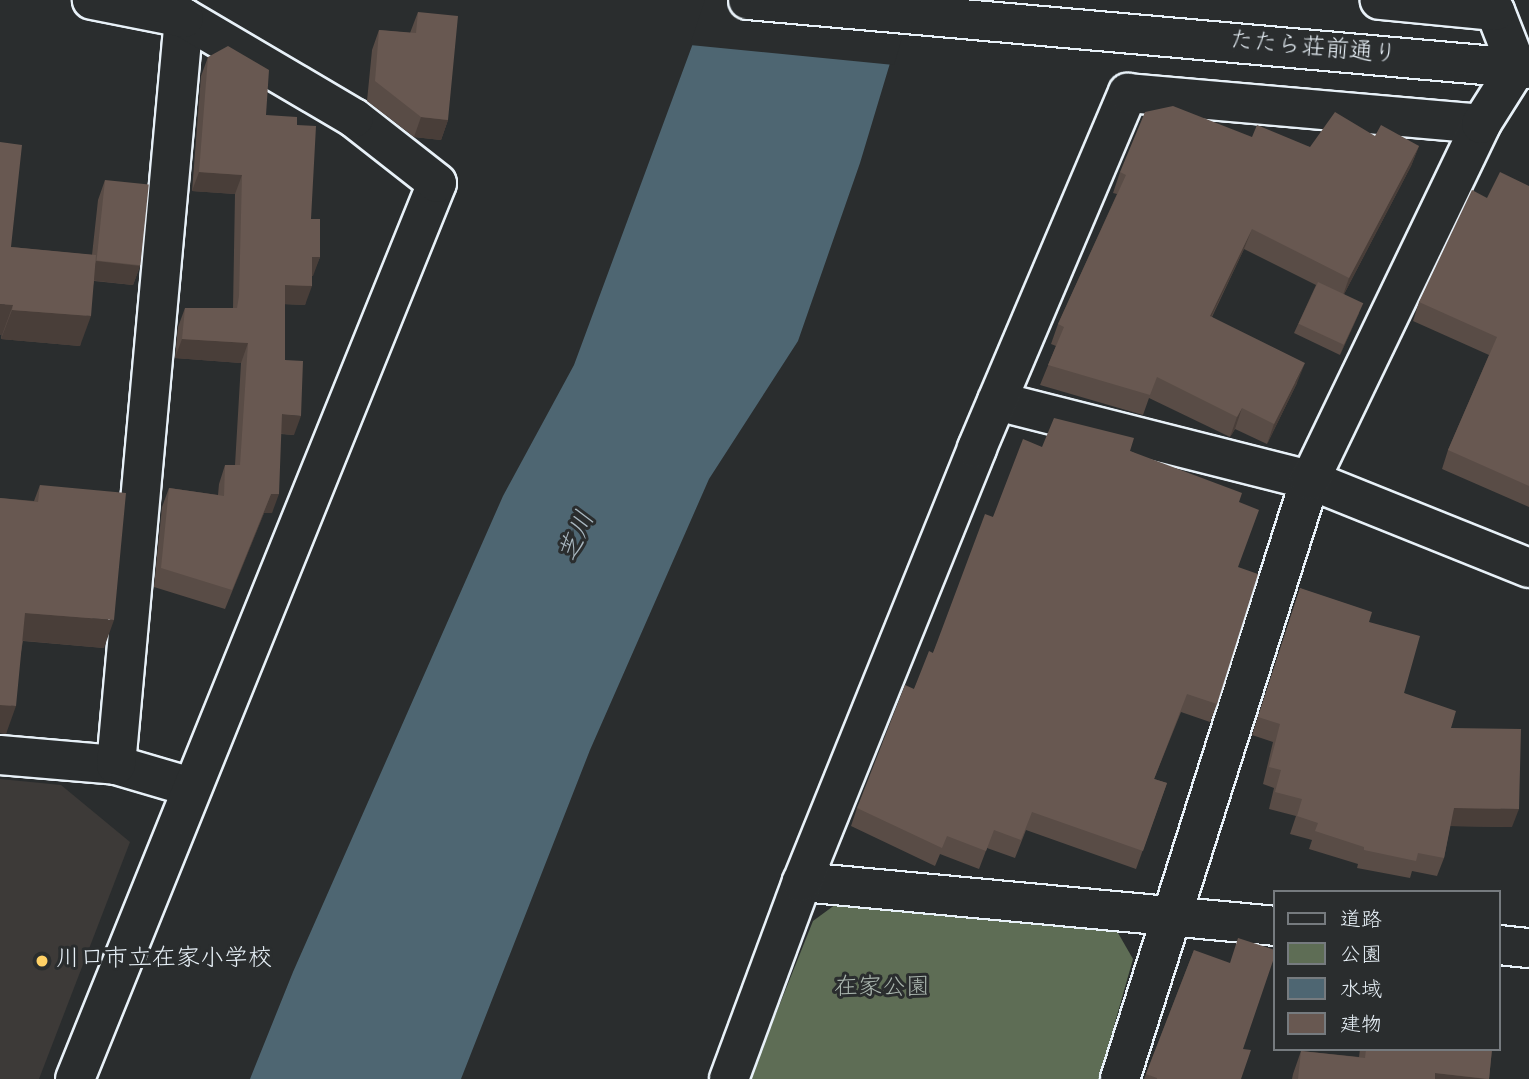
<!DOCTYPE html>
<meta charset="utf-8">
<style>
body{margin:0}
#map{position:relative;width:1529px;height:1079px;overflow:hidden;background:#2a2d2e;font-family:"Gochi Hand","Klee One",sans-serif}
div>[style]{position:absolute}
.built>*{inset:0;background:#3d3a38}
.green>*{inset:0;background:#5e6d55}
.water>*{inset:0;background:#4e6672}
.pier>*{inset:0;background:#2a2d2e}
.roads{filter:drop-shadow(2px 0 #e8f1f8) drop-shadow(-2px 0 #e8f1f8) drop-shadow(0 2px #e8f1f8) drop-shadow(0 -2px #e8f1f8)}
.minor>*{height:38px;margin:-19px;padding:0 19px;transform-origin:19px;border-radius:19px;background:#2a2d2e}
.tertiary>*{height:38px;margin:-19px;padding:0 19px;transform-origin:19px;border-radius:19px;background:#2a2d2e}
.wall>*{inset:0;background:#594c46}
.shaded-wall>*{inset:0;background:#493e39}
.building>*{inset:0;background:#685851;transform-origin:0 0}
.dots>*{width:19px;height:19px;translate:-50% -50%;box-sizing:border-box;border:4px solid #2a2d2e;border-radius:50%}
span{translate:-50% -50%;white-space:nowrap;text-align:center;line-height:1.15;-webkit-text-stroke:6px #2a2d2e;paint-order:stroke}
.street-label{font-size:24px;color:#e8f1f8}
.poi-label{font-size:24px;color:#e8f1f8}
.left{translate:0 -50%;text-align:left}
.park-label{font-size:24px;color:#aab6af}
.water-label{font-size:26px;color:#aab9c2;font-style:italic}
.legend{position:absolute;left:1273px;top:890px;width:228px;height:161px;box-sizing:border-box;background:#2a2d2e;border:2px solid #767b7f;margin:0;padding:9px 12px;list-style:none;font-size:21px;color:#e8f1f8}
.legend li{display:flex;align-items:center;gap:14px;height:35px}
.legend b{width:35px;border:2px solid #767b7f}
</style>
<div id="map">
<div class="built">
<div style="clip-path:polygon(0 779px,61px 785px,130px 842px,39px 1079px,0 1079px)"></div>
</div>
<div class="green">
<div style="clip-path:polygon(847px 896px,1114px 926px,1133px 959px,1099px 1079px,750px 1079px,813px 921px)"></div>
</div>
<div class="water">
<div style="clip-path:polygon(709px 0,909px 0,860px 163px,798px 341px,709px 479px,590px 750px,461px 1079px,250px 1079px,293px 972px,503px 496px,574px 365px)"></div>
</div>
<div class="pier">
<div style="clip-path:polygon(705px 0,913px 0,894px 65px,690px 45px)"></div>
</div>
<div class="roads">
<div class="minor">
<div style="left:997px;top:401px;width:323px;rotate:14.2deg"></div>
<div style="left:1310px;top:480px;width:236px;rotate:21.9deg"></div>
<div style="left:0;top:755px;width:116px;rotate:4.9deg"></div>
<div style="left:116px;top:765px;width:78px;rotate:16.3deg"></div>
<div style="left:116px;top:765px;width:750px;rotate:-84.8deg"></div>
<div style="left:802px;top:882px;width:475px;rotate:5.3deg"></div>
<div style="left:1499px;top:945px;width:30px;rotate:6deg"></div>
<div style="left:75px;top:1079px;width:966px;rotate:-68deg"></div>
<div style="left:437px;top:183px;width:105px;rotate:-141.9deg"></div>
<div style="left:354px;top:118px;width:197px;rotate:-149.5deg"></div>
<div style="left:184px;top:18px;width:94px;rotate:-168.9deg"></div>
<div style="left:729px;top:1079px;width:210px;rotate:-69.7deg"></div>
<div style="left:802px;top:882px;width:468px;rotate:-68deg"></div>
<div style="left:977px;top:448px;width:386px;rotate:-67deg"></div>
<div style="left:1128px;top:93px;width:354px;rotate:5deg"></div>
<div style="left:1120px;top:1079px;width:628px;rotate:-72.4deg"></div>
<div style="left:1310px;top:480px;width:395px;rotate:-64.3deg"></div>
<div style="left:1481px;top:124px;width:67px;rotate:-57.7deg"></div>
<div style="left:1517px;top:67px;width:60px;rotate:-111.4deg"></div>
<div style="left:1495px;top:11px;width:116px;rotate:-174.5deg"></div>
</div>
<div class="tertiary">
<div style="left:748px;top:0;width:784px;rotate:5.05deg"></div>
</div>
</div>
<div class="wall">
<div style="clip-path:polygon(418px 12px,448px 120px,441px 140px,414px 137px,367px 101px,372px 50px,379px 30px,410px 33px)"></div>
<div style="clip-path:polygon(208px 57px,266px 115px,297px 125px,311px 219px,320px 257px,312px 276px,305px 305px,285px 304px,285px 360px,294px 435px,281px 434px,272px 513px,264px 513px,225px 609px,154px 587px,162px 507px,169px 488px,218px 495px,219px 484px,225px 465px,235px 465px,241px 363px,175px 358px,178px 327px,185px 308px,233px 308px,235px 194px,192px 191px,201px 76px)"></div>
<div style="clip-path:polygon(1375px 136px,1419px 146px,1411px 166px,1344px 294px,1359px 313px,1340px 355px,1294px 333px,1316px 285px,1244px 249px,1212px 317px,1297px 383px,1267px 444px,1235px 429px,1230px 437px,1149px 398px,1143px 415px,1040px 385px,1056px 346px,1051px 344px,1058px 324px,1117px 194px,1113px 193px,1120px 172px,1252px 137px,1310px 147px)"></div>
<div style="clip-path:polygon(105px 180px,140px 266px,133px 285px,94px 281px,80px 346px,1px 339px,11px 247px,92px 255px,98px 200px)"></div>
<div style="clip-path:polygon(1529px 186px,1529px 507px,1442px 469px,1448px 450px,1489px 355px,1413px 321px,1419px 302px,1487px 198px)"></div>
<div style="clip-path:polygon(1042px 447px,1130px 451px,1239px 502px,1238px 567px,1217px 704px,1210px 722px,1181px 712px,1154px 779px,1167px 783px,1136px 869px,1026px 830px,1015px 858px,987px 848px,979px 869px,940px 854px,935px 866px,851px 826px,857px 808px,914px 689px,933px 653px,993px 517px)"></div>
<div style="clip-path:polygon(40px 485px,104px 648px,23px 641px,6px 734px,0 733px,0 498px,34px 501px)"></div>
<div style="clip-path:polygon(1300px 588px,1369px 622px,1404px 693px,1451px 728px,1512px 827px,1450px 826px,1444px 858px,1437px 876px,1412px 871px,1410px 878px,1357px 868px,1358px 864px,1309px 849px,1312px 840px,1290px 834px,1296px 816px,1269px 809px,1274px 788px,1263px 784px,1273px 742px,1252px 735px)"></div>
<div style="clip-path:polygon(1194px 950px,1243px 1049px,1241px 1079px,1144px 1079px)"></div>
<div style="clip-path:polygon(1360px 1049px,1492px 1049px,1489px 1079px,1292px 1079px,1293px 1074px,1301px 1051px,1359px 1057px)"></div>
</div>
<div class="shaded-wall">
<div style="clip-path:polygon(421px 117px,448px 120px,441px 140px,414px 137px)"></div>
<div style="clip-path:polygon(1419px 146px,1411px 166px,1342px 298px,1349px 278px)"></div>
<div style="clip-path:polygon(199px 172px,242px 175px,235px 194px,192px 191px)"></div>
<div style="clip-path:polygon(1252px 229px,1244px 249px,1202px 336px,1210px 316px)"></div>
<div style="clip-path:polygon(312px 257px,320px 257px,313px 276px,306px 276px)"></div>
<div style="clip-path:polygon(96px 261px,140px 266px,133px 285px,89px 280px)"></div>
<div style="clip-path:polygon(285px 285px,312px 286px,305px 305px,278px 304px)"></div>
<div style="clip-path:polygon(1363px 303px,1359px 313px,1340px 355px,1344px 345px)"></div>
<div style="clip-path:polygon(0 304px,13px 305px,2px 335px,0 335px)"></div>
<div style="clip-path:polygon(12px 310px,91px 316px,80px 346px,1px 339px)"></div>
<div style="clip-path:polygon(182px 339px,248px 343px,241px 363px,175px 358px)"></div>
<div style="clip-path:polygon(1305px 363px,1297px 383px,1267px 444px,1274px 424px)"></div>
<div style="clip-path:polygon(1242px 408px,1235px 429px,1230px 437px,1237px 417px)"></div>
<div style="clip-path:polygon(282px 414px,301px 416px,294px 435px,275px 433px)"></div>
<div style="clip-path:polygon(271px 494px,279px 494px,272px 513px,264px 513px,225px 609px)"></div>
<div style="clip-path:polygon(25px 613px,114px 620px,104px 648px,15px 640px)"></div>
<div style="clip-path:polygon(0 705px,16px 706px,6px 734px,0 733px)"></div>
<div style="clip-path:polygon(1454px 808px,1519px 809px,1512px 827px,1447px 826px)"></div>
<div style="clip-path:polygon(1435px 1073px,1486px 1079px,1433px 1079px)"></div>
</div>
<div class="building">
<div style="clip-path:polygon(418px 12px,458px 16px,448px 120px,421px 117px,375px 81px,379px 30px,416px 33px)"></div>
<div style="clip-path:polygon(228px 46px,269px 70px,266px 115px,297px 117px,297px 125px,316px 126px,311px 219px,320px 219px,320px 257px,312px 257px,312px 286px,285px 285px,285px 360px,303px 361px,301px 416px,282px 414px,279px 494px,271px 494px,232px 590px,161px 568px,169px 488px,224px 496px,225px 465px,240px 465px,248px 343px,182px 339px,185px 308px,237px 308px,239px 296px,242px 175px,199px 172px,208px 57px)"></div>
<div style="clip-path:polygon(1173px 106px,1252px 137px,1257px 125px,1310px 147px,1335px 112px,1375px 136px,1381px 125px,1419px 146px,1349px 278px,1252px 229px,1210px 316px,1305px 363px,1274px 424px,1242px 408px,1237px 417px,1157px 377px,1150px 395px,1048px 365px,1064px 327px,1058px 324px,1126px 175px,1120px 172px,1145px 112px)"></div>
<div style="clip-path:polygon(0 142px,22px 145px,11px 247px,96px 255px,91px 316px,12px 310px,13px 305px,0 304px)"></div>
<div style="clip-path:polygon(1500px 172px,1529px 186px,1529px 486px,1448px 450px,1497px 337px,1419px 302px,1472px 190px,1487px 198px)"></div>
<div style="left:105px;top:180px;width:44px;height:81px;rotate:6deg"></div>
<div style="left:1318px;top:282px;width:50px;height:46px;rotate:25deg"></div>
<div style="clip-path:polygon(1054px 418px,1134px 438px,1130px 451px,1242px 493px,1239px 502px,1259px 510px,1238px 567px,1258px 574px,1217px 704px,1187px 694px,1154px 779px,1167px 783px,1143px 851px,1032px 812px,1021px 840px,994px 830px,986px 851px,947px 836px,942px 848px,857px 808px,905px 685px,914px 689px,929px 651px,933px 653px,985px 514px,993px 517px,1023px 439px,1042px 447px)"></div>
<div style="clip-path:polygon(40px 485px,126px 493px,114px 620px,25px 613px,16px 706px,0 705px,0 498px,38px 502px)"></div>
<div style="clip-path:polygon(1300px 588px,1372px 612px,1369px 622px,1420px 636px,1404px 693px,1456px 711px,1451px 728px,1521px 729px,1519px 809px,1454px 808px,1444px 858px,1418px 853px,1416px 861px,1364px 850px,1364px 847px,1315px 831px,1318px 823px,1297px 816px,1302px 799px,1275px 792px,1281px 770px,1269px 767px,1280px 724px,1258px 717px)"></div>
<div style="clip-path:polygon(1238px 938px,1275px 950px,1275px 955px,1243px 1049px,1251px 1050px,1241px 1079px,1157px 1079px,1157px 1078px,1146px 1074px,1194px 950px,1230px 963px)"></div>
<div style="clip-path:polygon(1366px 1049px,1492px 1049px,1489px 1079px,1435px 1073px,1435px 1079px,1298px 1079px,1301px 1051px,1365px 1058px)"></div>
</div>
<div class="dots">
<div style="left:42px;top:961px;background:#ffd166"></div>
</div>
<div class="street-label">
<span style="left:1313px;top:50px;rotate:5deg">たたら荘前通り</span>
</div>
<div class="poi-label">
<span class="left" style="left:56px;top:961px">川口市立在家小学校</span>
</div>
<div class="park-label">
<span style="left:882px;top:990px">在家公園</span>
</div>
<div class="water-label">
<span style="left:580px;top:538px;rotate:-67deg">芝川</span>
</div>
<ul class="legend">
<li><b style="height:9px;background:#2a2d2e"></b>道路</li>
<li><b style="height:19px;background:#5e6d55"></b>公園</li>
<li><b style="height:19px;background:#4e6672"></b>水域</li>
<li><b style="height:19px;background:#685851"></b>建物</li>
</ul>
</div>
